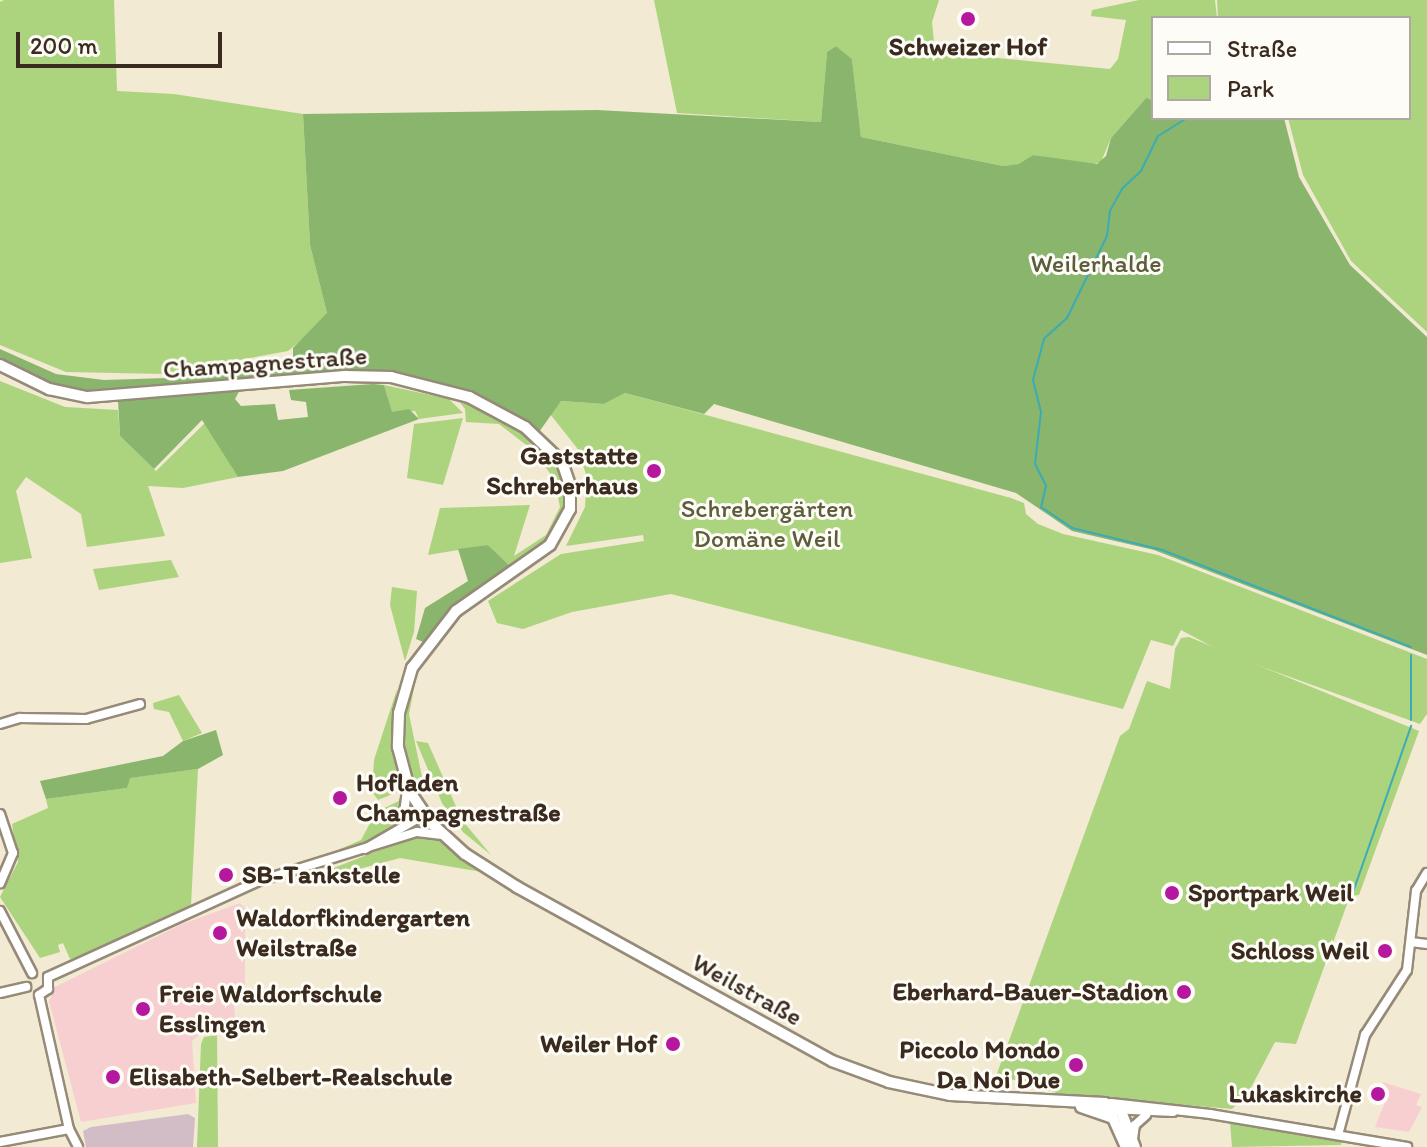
<!DOCTYPE html>
<meta charset="utf-8">
<style>
body{margin:0}
#map{position:relative;width:1427px;height:1147px;overflow:hidden;background:#f2ead2;font-family:Itim,sans-serif}
div>[style]{position:absolute}
.built>*{inset:0;background:#f7cfd1}
.industrial>*{inset:0;background:#d2bdc6}
.green>*{inset:0;background:#acd37e}
.forest>*{inset:0;background:#89b56d}
.stream>*{height:2px;margin:-1px;padding:0 1px;transform-origin:1px;border-radius:1px;background:#3bacb4}
.roads{filter:drop-shadow(2px 0 #968a78) drop-shadow(-2px 0 #968a78) drop-shadow(0 2px #968a78) drop-shadow(0 -2px #968a78)}
.minor>*{height:8px;margin:-4px;padding:0 4px;transform-origin:4px;border-radius:4px;background:#fff}
.major>*{height:10px;margin:-5px;padding:0 5px;transform-origin:5px;border-radius:5px;background:#fff}
.dots>*{width:22px;height:22px;translate:-50% -50%;box-sizing:border-box;border:4px solid #fdfcf7;border-radius:50%}
span{translate:-50% -50%;white-space:nowrap;text-align:center;line-height:1.15;-webkit-text-stroke:6px #fdfcf7;paint-order:stroke}
.poi-label{font-size:26px;color:#3b2a1e;font-weight:700}
.right{translate:-100% -50%;text-align:right}
.left{translate:0 -50%;text-align:left}
.park-label{font-size:26px;color:#5d5d3b}
.street-label{font-size:26px;color:#3b2a1e}
.legend{position:absolute;left:1151px;top:16px;width:260px;height:104px;box-sizing:border-box;background:#fdfcf7;border:2px solid #afa8a0;margin:0;padding:10px 14px;list-style:none;font-size:24px;color:#3b2a1e}
.legend li{display:flex;align-items:center;gap:16px;height:40px}
.legend b{width:40px;border:2px solid #afa8a0}
.scale{position:absolute;left:16px;top:32px;width:206px;height:36px;box-sizing:border-box;border:4px solid #3b2a1e;border-top:0;padding-left:10px;font-size:24px;line-height:28px;white-space:nowrap;color:#3b2a1e;-webkit-text-stroke:6px #fdfcf7;paint-order:stroke}
</style>
<div id="map">
<div class="built">
<div style="clip-path:polygon(240px 903px,245px 908px,245px 987px,239px 988px,240px 998px,233px 999px,236px 1026px,203px 1031px,192px 1041px,196px 1103px,81px 1122px,49px 1001px,55px 987px,180px 925px)"></div>
<div style="clip-path:polygon(1382px 1082px,1421px 1094px,1416px 1105px,1422px 1107px,1409px 1132px,1375px 1127px,1389px 1092px)"></div>
</div>
<div class="industrial">
<div style="clip-path:polygon(188px 1114px,195px 1118px,193px 1147px,86px 1147px,83px 1131px,91px 1127px)"></div>
</div>
<div class="green">
<div style="clip-path:polygon(4px 0,114px 0,117px 91px,174px 94px,303px 114px,310px 245px,327px 313px,321px 324px,288px 351px,164px 374px,66px 372px,0 345px,0 2px)"></div>
<div style="clip-path:polygon(654px 0,939px 0,932px 22px,935px 52px,1110px 69px,1118px 59px,1126px 20px,1091px 16px,1092px 10px,1139px 0,1215px 0,1217px 18px,1153px 18px,1153px 100px,1145px 99px,1111px 138px,1101px 162px,1090px 165px,1033px 155px,1020px 165px,1003px 166px,861px 137px,852px 59px,836px 46px,827px 52px,821px 122px,677px 113px)"></div>
<div style="clip-path:polygon(1217px 0,1427px 0,1427px 332px,1351px 261px,1303px 175px,1288px 118px,1409px 118px,1409px 18px,1218px 18px)"></div>
<div style="clip-path:polygon(0 381px,65px 407px,118px 410px,120px 436px,156px 471px,205px 423px,238px 477px,183px 488px,148px 486px,165px 536px,87px 547px,81px 514px,26px 477px,16px 491px,32px 558px,0 563px)"></div>
<div style="clip-path:polygon(384px 385px,449px 399px,463px 413px,419px 419px,415px 411px,392px 413px)"></div>
<div style="clip-path:polygon(625px 393px,1011px 498px,1024px 503px,1026px 514px,1038px 524px,1063px 534px,1158px 555px,1427px 659px,1427px 714px,1420px 724px,1224px 653px,1181px 630px,1173px 646px,1151px 640px,1123px 709px,671px 594px,572px 612px,523px 629px,497px 623px,488px 601px,561px 554px,644px 541px,643px 535px,566px 546px,585px 507px,587px 477px,577px 448px,550px 414px,560px 401px,604px 404px)"></div>
<div style="clip-path:polygon(455px 396px,524px 430px,565px 479px,566px 505px,550px 539px,511px 567px,488px 545px,428px 555px,440px 508px,530px 505px,514px 556px,546px 535px,560px 507px,555px 482px,538px 454px,499px 424px,466px 422px,465px 409px)"></div>
<div style="clip-path:polygon(463px 418px,443px 485px,407px 478px,414px 424px)"></div>
<div style="clip-path:polygon(171px 560px,179px 577px,99px 590px,93px 569px)"></div>
<div style="clip-path:polygon(392px 587px,417px 591px,414px 632px,405px 661px,390px 605px)"></div>
<div style="clip-path:polygon(1189px 637px,1419px 731px,1363px 884px,1359px 895px,1350px 896px,1296px 1044px,1275px 1042px,1247px 1095px,1232px 1109px,1059px 1094px,1020px 1080px,995px 1079px,1120px 736px,1129px 729px,1147px 681px,1170px 689px,1175px 649px,1181px 638px)"></div>
<div style="clip-path:polygon(419px 663px,409px 714px,422px 777px,416px 785px,404px 752px,403px 720px)"></div>
<div style="clip-path:polygon(397px 689px,391px 738px,400px 791px,378px 800px,372px 792px,374px 760px)"></div>
<div style="clip-path:polygon(179px 695px,202px 733px,183px 741px,169px 712px,154px 709px,153px 703px)"></div>
<div style="clip-path:polygon(416px 741px,428px 743px,462px 820px,491px 855px,463px 832px,442px 803px)"></div>
<div style="clip-path:polygon(198px 769px,191px 905px,77px 957px,70px 959px,63px 943px,58px 945px,60px 952px,40px 958px,0 897px,18px 862px,12px 824px,48px 808px,46px 799px,127px 788px,129px 778px)"></div>
<div style="clip-path:polygon(403px 799px,397px 824px,359px 846px,317px 859px,361px 840px,376px 812px)"></div>
<div style="clip-path:polygon(415px 836px,433px 836px,482px 872px,400px 858px,329px 877px,321px 873px)"></div>
<div style="clip-path:polygon(217px 1035px,218px 1147px,197px 1147px,201px 1044px,204px 1037px)"></div>
<div style="clip-path:polygon(1230px 1122px,1342px 1139px,1341px 1145px,1232px 1147px)"></div>
</div>
<div class="forest">
<div style="clip-path:polygon(836px 46px,852px 59px,861px 137px,1003px 166px,1019px 164px,1033px 155px,1097px 164px,1106px 156px,1111px 138px,1146px 98px,1153px 100px,1153px 118px,1284px 118px,1299px 177px,1350px 265px,1427px 337px,1427px 655px,1154px 550px,1072px 531px,1016px 493px,714px 404px,704px 414px,625px 393px,604px 404px,561px 401px,539px 432px,462px 390px,388px 373px,93px 393px,53px 386px,0 361px,0 349px,56px 374px,104px 380px,167px 378px,293px 357px,293px 348px,327px 313px,310px 245px,303px 114px,597px 110px,821px 122px,827px 52px)"></div>
<div style="clip-path:polygon(373px 384px,384px 385px,392px 412px,409px 409px,419px 419px,283px 471px,238px 477px,202px 420px,154px 469px,120px 436px,118px 400px,241px 388px,235px 399px,241px 406px,275px 404px,278px 420px,308px 417px,306px 402px,291px 400px,289px 390px)"></div>
<div style="clip-path:polygon(488px 545px,511px 567px,451px 610px,423px 642px,416px 639px,425px 608px,468px 581px,458px 549px)"></div>
<div style="clip-path:polygon(216px 730px,223px 755px,198px 769px,130px 778px,127px 788px,46px 799px,40px 781px,163px 756px,183px 741px)"></div>
</div>
<div class="stream">
<div style="left:1187px;top:118px;width:34px;rotate:148deg"></div>
<div style="left:1158px;top:136px;width:39px;rotate:116deg"></div>
<div style="left:1141px;top:171px;width:26px;rotate:137deg"></div>
<div style="left:1122px;top:189px;width:25px;rotate:119deg"></div>
<div style="left:1110px;top:211px;width:25px;rotate:97deg"></div>
<div style="left:1107px;top:236px;width:91px;rotate:116deg"></div>
<div style="left:1067px;top:318px;width:31px;rotate:138deg"></div>
<div style="left:1044px;top:339px;width:42px;rotate:105deg"></div>
<div style="left:1033px;top:380px;width:33px;rotate:76deg"></div>
<div style="left:1041px;top:412px;width:52px;rotate:96.6deg"></div>
<div style="left:1035px;top:464px;width:25px;rotate:63deg"></div>
<div style="left:1046px;top:486px;width:22px;rotate:103deg"></div>
<div style="left:1041px;top:507px;width:37px;rotate:34deg"></div>
<div style="left:1072px;top:528px;width:93px;rotate:13.7deg"></div>
<div style="left:1162px;top:550px;width:267px;rotate:21.3deg"></div>
<div style="left:1411px;top:655px;width:65px;rotate:90deg"></div>
<div style="left:1353px;top:892px;width:176px;rotate:-70.7deg"></div>
</div>
<div class="roads">
<div class="minor">
<div style="left:0;top:724px;width:21px;rotate:-17deg"></div>
<div style="left:20px;top:718px;width:66px;rotate:0.9deg"></div>
<div style="left:86px;top:719px;width:56px;rotate:-15.5deg"></div>
<div style="left:0;top:814px;width:41px;rotate:71.6deg"></div>
<div style="left:13px;top:853px;width:33px;rotate:113deg"></div>
<div style="left:403px;top:822px;width:33px;rotate:-83deg"></div>
<div style="left:365px;top:849px;width:68px;rotate:-30deg"></div>
<div style="left:0;top:911px;width:70px;rotate:62.7deg"></div>
<div style="left:1411px;top:942px;width:16px;rotate:7deg"></div>
<div style="left:48px;top:977px;width:229px;rotate:-24.5deg"></div>
<div style="left:256px;top:882px;width:169px;rotate:-17.3deg"></div>
<div style="left:417px;top:832px;width:25px;rotate:7deg"></div>
<div style="left:0;top:993px;width:27px;rotate:-13deg"></div>
<div style="left:39px;top:995px;width:137px;rotate:77.4deg"></div>
<div style="left:69px;top:1129px;width:20px;rotate:63deg"></div>
<div style="left:39px;top:995px;width:11px;rotate:-34deg"></div>
<div style="left:48px;top:989px;width:12px;rotate:-90deg"></div>
<div style="left:1111px;top:1103px;width:100px;rotate:6.3deg"></div>
<div style="left:1210px;top:1114px;width:200px;rotate:9.5deg"></div>
<div style="left:1091px;top:1108px;width:82px;rotate:2.8deg"></div>
<div style="left:1338px;top:1135px;width:104px;rotate:-74.9deg"></div>
<div style="left:1365px;top:1035px;width:77px;rotate:-57.1deg"></div>
<div style="left:1407px;top:970px;width:80px;rotate:-83.5deg"></div>
<div style="left:1416px;top:891px;width:21px;rotate:-59deg"></div>
<div style="left:1133px;top:1139px;width:14px;rotate:-82deg"></div>
<div style="left:1135px;top:1125px;width:15px;rotate:-42deg"></div>
<div style="left:0;top:1142px;width:70px;rotate:-10.7deg"></div>
</div>
<div class="major">
<div style="left:0;top:365px;width:55px;rotate:26.1deg"></div>
<div style="left:49px;top:389px;width:40px;rotate:12deg"></div>
<div style="left:88px;top:397px;width:258px;rotate:-4.7deg"></div>
<div style="left:345px;top:376px;width:46px;rotate:1.2deg"></div>
<div style="left:391px;top:377px;width:81px;rotate:14.4deg"></div>
<div style="left:469px;top:397px;width:64px;rotate:28.2deg"></div>
<div style="left:525px;top:427px;width:51px;rotate:43.4deg"></div>
<div style="left:562px;top:462px;width:24px;rotate:71deg"></div>
<div style="left:570px;top:485px;width:24px;rotate:90deg"></div>
<div style="left:570px;top:509px;width:41px;rotate:119.1deg"></div>
<div style="left:550px;top:545px;width:115px;rotate:144.9deg"></div>
<div style="left:456px;top:611px;width:72px;rotate:127.7deg"></div>
<div style="left:412px;top:668px;width:47px;rotate:106.1deg"></div>
<div style="left:399px;top:713px;width:34px;rotate:92deg"></div>
<div style="left:398px;top:747px;width:47px;rotate:75.1deg"></div>
<div style="left:410px;top:792px;width:36px;rotate:56deg"></div>
<div style="left:430px;top:822px;width:47px;rotate:42.4deg"></div>
<div style="left:465px;top:854px;width:62px;rotate:32.4deg"></div>
<div style="left:517px;top:887px;width:360px;rotate:28.9deg"></div>
<div style="left:832px;top:1061px;width:61px;rotate:20.2deg"></div>
<div style="left:889px;top:1082px;width:62px;rotate:12deg"></div>
<div style="left:950px;top:1095px;width:155px;rotate:3deg"></div>
<div style="left:1105px;top:1103px;width:18px;rotate:27deg"></div>
<div style="left:1121px;top:1111px;width:39px;rotate:69deg"></div>
<div style="left:1081px;top:1107px;width:34px;rotate:19deg"></div>
<div style="left:1113px;top:1118px;width:32px;rotate:66deg"></div>
</div>
</div>
<div class="dots">
<div style="left:968px;top:19px;background:#b5179e"></div>
<div style="left:654px;top:471px;background:#b5179e"></div>
<div style="left:340px;top:798px;background:#b5179e"></div>
<div style="left:226px;top:875px;background:#b5179e"></div>
<div style="left:1172px;top:893px;background:#b5179e"></div>
<div style="left:220px;top:933px;background:#b5179e"></div>
<div style="left:1385px;top:951px;background:#b5179e"></div>
<div style="left:1184px;top:992px;background:#b5179e"></div>
<div style="left:143px;top:1009px;background:#b5179e"></div>
<div style="left:673px;top:1044px;background:#b5179e"></div>
<div style="left:1076px;top:1065px;background:#b5179e"></div>
<div style="left:113px;top:1077px;background:#b5179e"></div>
<div style="left:1378px;top:1094px;background:#b5179e"></div>
</div>
<div class="poi-label">
<span style="left:968px;top:47px">Schweizer Hof</span>
<span class="right" style="left:638px;top:471px">Gaststatte<br>Schreberhaus</span>
<span class="left" style="left:356px;top:798px">Hofladen<br>Champagnestraße</span>
<span class="left" style="left:242px;top:875px">SB-Tankstelle</span>
<span class="left" style="left:1188px;top:893px">Sportpark Weil</span>
<span class="left" style="left:236px;top:933px">Waldorfkindergarten<br>Weilstraße</span>
<span class="right" style="left:1369px;top:951px">Schloss Weil</span>
<span class="right" style="left:1168px;top:992px">Eberhard-Bauer-Stadion</span>
<span class="left" style="left:159px;top:1009px">Freie Waldorfschule<br>Esslingen</span>
<span class="right" style="left:657px;top:1044px">Weiler Hof</span>
<span class="right" style="left:1060px;top:1065px">Piccolo Mondo<br>Da Noi Due</span>
<span class="left" style="left:129px;top:1077px">Elisabeth-Selbert-Realschule</span>
<span class="right" style="left:1362px;top:1094px">Lukaskirche</span>
</div>
<div class="park-label">
<span style="left:1096px;top:264px">Weilerhalde</span>
<span style="left:767px;top:524px">Schrebergärten<br>Domäne Weil</span>
</div>
<div class="street-label">
<span style="left:265px;top:363px;rotate:-4deg">Champagnestraße</span>
<span style="left:747px;top:990px;rotate:29deg">Weilstraße</span>
</div>
<ul class="legend">
<li><b style="height:10px;background:#fff"></b>Straße</li>
<li><b style="height:22px;background:#acd37e"></b>Park</li>
</ul>
<div class="scale">200 m</div>
</div>
